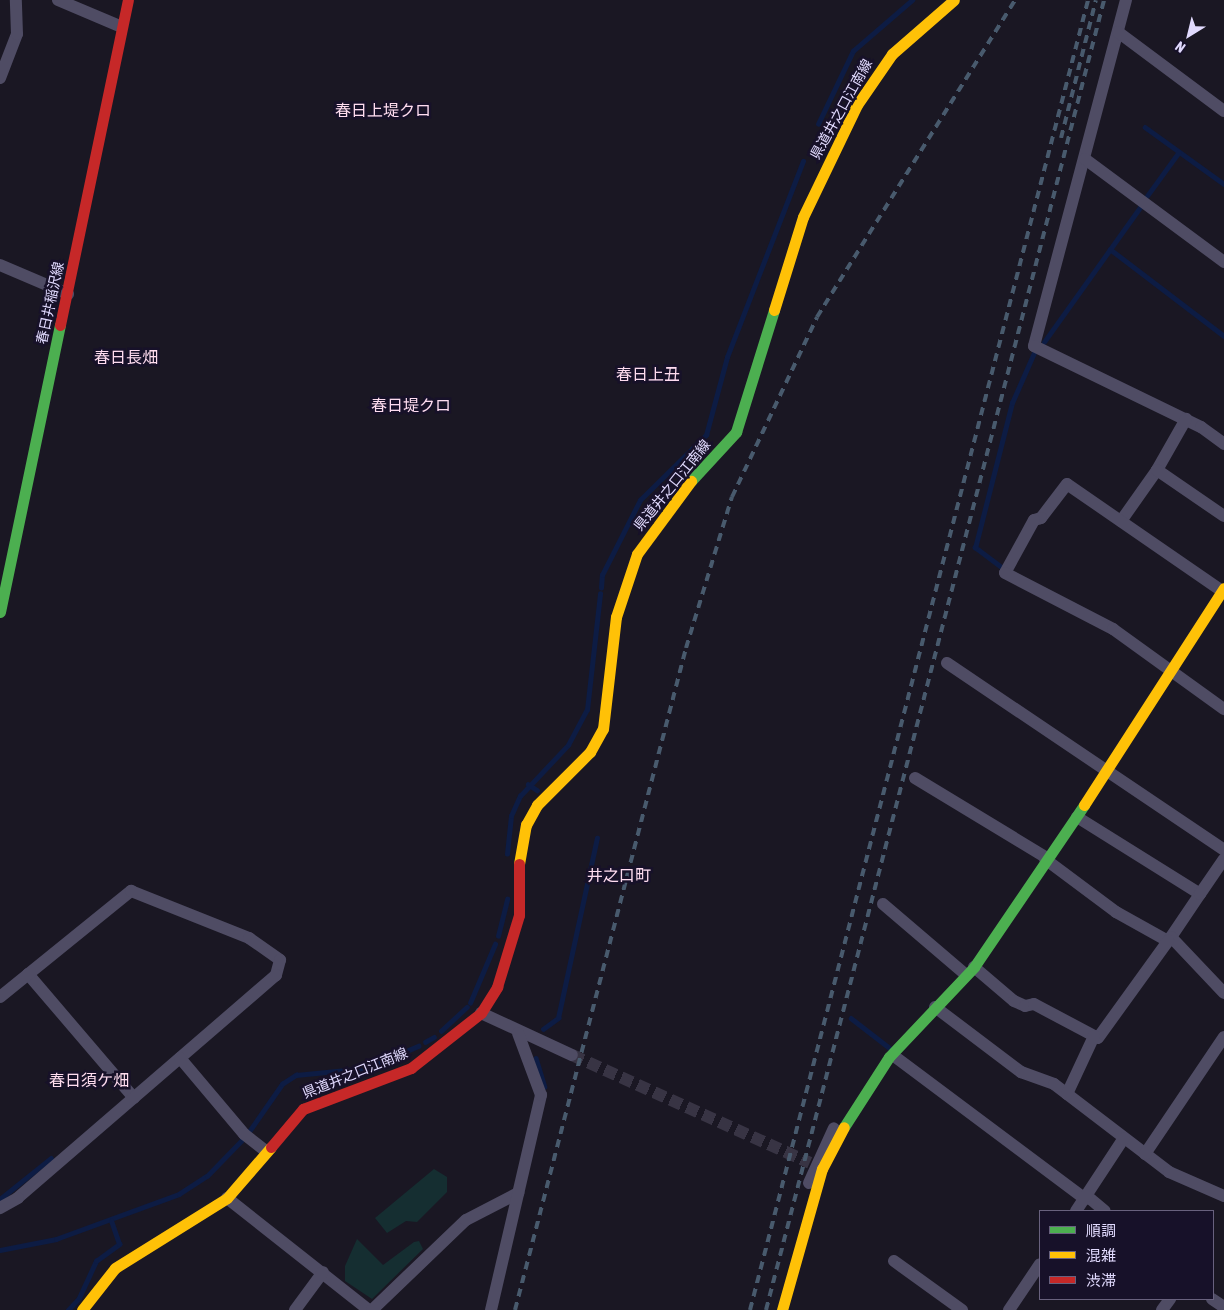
<!DOCTYPE html>
<meta charset="utf-8">
<style>
body{margin:0}
#map{position:relative;width:1224px;height:1310px;overflow:hidden;background:#1a1723;font-family:"Asap Condensed","Noto Sans JP",sans-serif}
div>[style]{position:absolute}
.green>*{inset:0;background:#152e31}
.stream>*{height:4.5px;margin:-2.25px;padding:0 2.25px;transform-origin:2.25px;border-radius:2.25px;background:#0d1c44}
.street-tunnel>*{height:12px;margin-top:-6px;transform-origin:0;background:repeating-linear-gradient(90deg,#383444 0 12px,transparent 0 18px)}
.street>*{height:12px;margin:-6px;padding:0 6px;transform-origin:6px;border-radius:6px;background:#4f4c64}
.fast>*{height:11px;margin:-5.5px;padding:0 5.5px;transform-origin:5.5px;border-radius:5.5px;background:#4caf50}
.slow>*{height:11px;margin:-5.5px;padding:0 5.5px;transform-origin:5.5px;border-radius:5.5px;background:#ffc107}
.jam>*{height:11px;margin:-5.5px;padding:0 5.5px;transform-origin:5.5px;border-radius:5.5px;background:#c62828}
.rail>*{height:4px;margin-top:-2px;transform-origin:0;background:repeating-linear-gradient(90deg,#485a6d 0 8px,transparent 0 14px)}
span{translate:-50% -50%;white-space:nowrap;text-align:center;line-height:1.15;-webkit-text-stroke:5px #171129;paint-order:stroke}
.street-label{font-size:14px;color:#e1dafe}
.quarter-label{font-size:16px;color:#fedcef}
.legend{position:absolute;left:1039px;top:1210px;width:175px;height:90px;box-sizing:border-box;background:#171129;border:1px solid #68617e;margin:0;padding:6px 9px;list-style:none;font-size:15px;color:#e1dafe}
.legend li{display:flex;align-items:center;gap:10px;height:25px}
.legend b{width:25px;border:1px solid #68617e}
.north{position:absolute;left:1164px;top:10px;width:50px;height:50px;-webkit-text-stroke:4px #171129;paint-order:stroke;rotate:216deg;font-size:14px;font-weight:700;line-height:20px;text-align:center;color:#e1dafe}
.north::after{content:'';display:block;margin:auto;width:18px;height:22px;background:#e1dafe;clip-path:polygon(50% 0,100% 100%,50% 72%,0 100%)}
</style>
<div id="map">
<div class="green">
<div style="clip-path:polygon(434px 1169px,447px 1177px,447px 1192px,417px 1222px,406px 1221px,387px 1233px,375px 1218px)"></div>
<div style="clip-path:polygon(357px 1239px,383px 1265px,414px 1242px,419px 1241px,423px 1249px,372px 1299px,345px 1281px,345px 1266px)"></div>
</div>
<div class="stream">
<div style="left:818px;top:124px;width:81px;rotate:-64.4deg"></div>
<div style="left:853px;top:51px;width:78px;rotate:-40.8deg"></div>
<div style="left:1145px;top:127px;width:97px;rotate:35.8deg"></div>
<div style="left:1147px;top:196px;width:54px;rotate:-54deg"></div>
<div style="left:1110px;top:249px;width:143px;rotate:37.3deg"></div>
<div style="left:1044px;top:342px;width:167px;rotate:-54.5deg"></div>
<div style="left:1002px;top:568px;width:34px;rotate:-143deg"></div>
<div style="left:975px;top:548px;width:150px;rotate:-75.7deg"></div>
<div style="left:1012px;top:403px;width:55px;rotate:-66.3deg"></div>
<div style="left:601px;top:588px;width:13px;rotate:-86deg"></div>
<div style="left:602px;top:575px;width:84px;rotate:-63.1deg"></div>
<div style="left:640px;top:500px;width:93px;rotate:-44.6deg"></div>
<div style="left:706px;top:435px;width:81px;rotate:-74.9deg"></div>
<div style="left:727px;top:357px;width:210px;rotate:-68.8deg"></div>
<div style="left:528px;top:784px;width:11px;rotate:34deg"></div>
<div style="left:507px;top:854px;width:38px;rotate:-84deg"></div>
<div style="left:511px;top:816px;width:22px;rotate:-66deg"></div>
<div style="left:520px;top:796px;width:70px;rotate:-46.7deg"></div>
<div style="left:568px;top:745px;width:40px;rotate:-62deg"></div>
<div style="left:587px;top:710px;width:117px;rotate:-83.6deg"></div>
<div style="left:498px;top:936px;width:38px;rotate:-76deg"></div>
<div style="left:470px;top:1003px;width:64px;rotate:-67deg"></div>
<div style="left:851px;top:1018px;width:51px;rotate:37.8deg"></div>
<div style="left:543px;top:1029px;width:19px;rotate:-36deg"></div>
<div style="left:558px;top:1018px;width:184px;rotate:-77.8deg"></div>
<div style="left:441px;top:1031px;width:35px;rotate:-43deg"></div>
<div style="left:425px;top:1042px;width:10px;rotate:-29deg"></div>
<div style="left:536px;top:1058px;width:30px;rotate:73deg"></div>
<div style="left:248px;top:1133px;width:60px;rotate:-55.2deg"></div>
<div style="left:282px;top:1084px;width:17px;rotate:-33deg"></div>
<div style="left:296px;top:1075px;width:71px;rotate:-5.6deg"></div>
<div style="left:367px;top:1068px;width:56px;rotate:-23.3deg"></div>
<div style="left:0;top:1199px;width:65px;rotate:-38.8deg"></div>
<div style="left:0;top:1250px;width:57px;rotate:-11.1deg"></div>
<div style="left:56px;top:1239px;width:131px;rotate:-20.1deg"></div>
<div style="left:179px;top:1194px;width:33px;rotate:-33deg"></div>
<div style="left:207px;top:1176px;width:52px;rotate:-45.8deg"></div>
<div style="left:68px;top:1310px;width:16px;rotate:-47deg"></div>
<div style="left:79px;top:1298px;width:41px;rotate:-65.3deg"></div>
<div style="left:96px;top:1261px;width:29px;rotate:-36deg"></div>
<div style="left:119px;top:1244px;width:24px;rotate:-109deg"></div>
</div>
<div class="street-tunnel">
<div style="left:572px;top:1055px;width:261px;rotate:24.4deg"></div>
</div>
<div class="street">
<div style="left:58px;top:0;width:69px;rotate:22.9deg"></div>
<div style="left:1126px;top:0;width:358px;rotate:104.9deg"></div>
<div style="left:1034px;top:346px;width:186px;rotate:25.9deg"></div>
<div style="left:1201px;top:427px;width:29px;rotate:36deg"></div>
<div style="left:1118px;top:32px;width:132px;rotate:36.7deg"></div>
<div style="left:0;top:78px;width:47px;rotate:-68.9deg"></div>
<div style="left:17px;top:34px;width:34px;rotate:-92deg"></div>
<div style="left:1085px;top:159px;width:173px;rotate:36.5deg"></div>
<div style="left:0;top:265px;width:74px;rotate:23.1deg"></div>
<div style="left:1157px;top:470px;width:59px;rotate:-60.4deg"></div>
<div style="left:1121px;top:521px;width:62px;rotate:-54.8deg"></div>
<div style="left:1157px;top:470px;width:81px;rotate:34.5deg"></div>
<div style="left:1222px;top:591px;width:188px;rotate:-145.4deg"></div>
<div style="left:1067px;top:484px;width:43px;rotate:127.4deg"></div>
<div style="left:1041px;top:518px;width:7px;rotate:164deg"></div>
<div style="left:1034px;top:520px;width:60px;rotate:118.7deg"></div>
<div style="left:1005px;top:573px;width:122px;rotate:27.4deg"></div>
<div style="left:1113px;top:629px;width:137px;rotate:35.8deg"></div>
<div style="left:947px;top:663px;width:334px;rotate:34deg"></div>
<div style="left:915px;top:778px;width:154px;rotate:31.2deg"></div>
<div style="left:1077px;top:817px;width:145px;rotate:32deg"></div>
<div style="left:1200px;top:894px;width:52px;rotate:124deg"></div>
<div style="left:1045px;top:859px;width:89px;rotate:36.7deg"></div>
<div style="left:1116px;top:912px;width:60px;rotate:29.1deg"></div>
<div style="left:1168px;top:941px;width:5px;rotate:-53deg"></div>
<div style="left:1171px;top:937px;width:77px;rotate:46.6deg"></div>
<div style="left:1200px;top:894px;width:42px;rotate:-55.6deg"></div>
<div style="left:883px;top:904px;width:109px;rotate:40.5deg"></div>
<div style="left:974px;top:967px;width:52px;rotate:40.4deg"></div>
<div style="left:1014px;top:1001px;width:12px;rotate:24deg"></div>
<div style="left:1025px;top:1006px;width:9px;rotate:-13deg"></div>
<div style="left:1034px;top:1004px;width:72px;rotate:28deg"></div>
<div style="left:1098px;top:1038px;width:120px;rotate:-54.2deg"></div>
<div style="left:28px;top:974px;width:163px;rotate:49.5deg"></div>
<div style="left:0;top:997px;width:169px;rotate:-39deg"></div>
<div style="left:131px;top:891px;width:127px;rotate:21.7deg"></div>
<div style="left:249px;top:938px;width:38px;rotate:35deg"></div>
<div style="left:280px;top:960px;width:16px;rotate:105deg"></div>
<div style="left:276px;top:975px;width:341px;rotate:139.2deg"></div>
<div style="left:18px;top:1198px;width:21px;rotate:151deg"></div>
<div style="left:935px;top:1007px;width:108px;rotate:37.1deg"></div>
<div style="left:1021px;top:1072px;width:35px;rotate:20deg"></div>
<div style="left:1054px;top:1084px;width:145px;rotate:37.4deg"></div>
<div style="left:1169px;top:1172px;width:60px;rotate:23.6deg"></div>
<div style="left:481px;top:1013px;width:100px;rotate:24.8deg"></div>
<div style="left:894px;top:1056px;width:239px;rotate:36.8deg"></div>
<div style="left:180px;top:1058px;width:99px;rotate:49.9deg"></div>
<div style="left:244px;top:1134px;width:28px;rotate:38deg"></div>
<div style="left:1067px;top:1094px;width:64px;rotate:-65deg"></div>
<div style="left:1145px;top:1154px;width:141px;rotate:-56deg"></div>
<div style="left:809px;top:1183px;width:60px;rotate:-65.6deg"></div>
<div style="left:1087px;top:1196px;width:23px;rotate:40deg"></div>
<div style="left:227px;top:1198px;width:181px;rotate:38.3deg"></div>
<div style="left:1076px;top:1211px;width:87px;rotate:-56.7deg"></div>
<div style="left:894px;top:1261px;width:84px;rotate:35.8deg"></div>
<div style="left:1212px;top:1299px;width:14px;rotate:34deg"></div>
<div style="left:295px;top:1310px;width:47px;rotate:-53.6deg"></div>
<div style="left:372px;top:1310px;width:130px;rotate:-43.8deg"></div>
<div style="left:466px;top:1220px;width:59px;rotate:-27.4deg"></div>
<div style="left:491px;top:1310px;width:221px;rotate:-76.9deg"></div>
<div style="left:541px;top:1095px;width:66px;rotate:-110.4deg"></div>
<div style="left:1009px;top:1310px;width:55px;rotate:-56deg"></div>
<div style="left:1162px;top:1310px;width:14px;rotate:-54deg"></div>
</div>
<div class="fast">
<div style="left:691px;top:481px;width:67px;rotate:-47.4deg"></div>
<div style="left:736px;top:432px;width:128px;rotate:-72.7deg"></div>
<div style="left:0;top:612px;width:293px;rotate:-78.2deg"></div>
<div style="left:844px;top:1127px;width:83px;rotate:-57.3deg"></div>
<div style="left:889px;top:1057px;width:124px;rotate:-46.6deg"></div>
<div style="left:974px;top:967px;width:196px;rotate:-55.8deg"></div>
</div>
<div class="slow">
<div style="left:774px;top:310px;width:97px;rotate:-72.7deg"></div>
<div style="left:803px;top:217px;width:124px;rotate:-64.3deg"></div>
<div style="left:857px;top:105px;width:62px;rotate:-55.5deg"></div>
<div style="left:892px;top:54px;width:82px;rotate:-41.1deg"></div>
<div style="left:1084px;top:805px;width:258px;rotate:-57.2deg"></div>
<div style="left:519px;top:864px;width:40px;rotate:-80deg"></div>
<div style="left:526px;top:825px;width:23px;rotate:-61deg"></div>
<div style="left:537px;top:805px;width:75px;rotate:-45deg"></div>
<div style="left:590px;top:752px;width:26px;rotate:-61deg"></div>
<div style="left:603px;top:729px;width:113px;rotate:-83.4deg"></div>
<div style="left:616px;top:617px;width:66px;rotate:-71.6deg"></div>
<div style="left:637px;top:554px;width:91px;rotate:-53.5deg"></div>
<div style="left:82px;top:1310px;width:53px;rotate:-51.8deg"></div>
<div style="left:115px;top:1268px;width:132px;rotate:-32deg"></div>
<div style="left:227px;top:1198px;width:67px;rotate:-49.2deg"></div>
<div style="left:782px;top:1310px;width:147px;rotate:-74.2deg"></div>
<div style="left:822px;top:1169px;width:47px;rotate:-62.4deg"></div>
</div>
<div class="jam">
<div style="left:60px;top:325px;width:332px;rotate:-78.2deg"></div>
<div style="left:271px;top:1147px;width:50px;rotate:-49.9deg"></div>
<div style="left:303px;top:1109px;width:116px;rotate:-20.8deg"></div>
<div style="left:411px;top:1068px;width:89px;rotate:-38.2deg"></div>
<div style="left:481px;top:1013px;width:31px;rotate:-58deg"></div>
<div style="left:497px;top:987px;width:75px;rotate:-73deg"></div>
<div style="left:519px;top:915px;width:51px;rotate:-90deg"></div>
</div>
<div class="rail">
<div style="left:1061px;top:138px;width:142px;rotate:-75.8deg"></div>
<div style="left:515px;top:1310px;width:684px;rotate:-75.52deg"></div>
<div style="left:686px;top:648px;width:158px;rotate:-73.1deg"></div>
<div style="left:732px;top:497px;width:199px;rotate:-64.7deg"></div>
<div style="left:817px;top:317px;width:374px;rotate:-58deg"></div>
<div style="left:750px;top:1310px;width:1353px;rotate:-75.53deg"></div>
<div style="left:766px;top:1310px;width:1353px;rotate:-75.53deg"></div>
</div>
<div class="street-label">
<span style="left:841px;top:109px;rotate:-61deg">県道井之口江南線</span>
<span style="left:50px;top:303px;rotate:-78deg">春日井稲沢線</span>
<span style="left:672px;top:485px;rotate:-51deg">県道井之口江南線</span>
<span style="left:355px;top:1073px;rotate:-22deg">県道井之口江南線</span>
</div>
<div class="quarter-label">
<span style="left:383px;top:110px">春日上堤クロ</span>
<span style="left:126px;top:357px">春日長畑</span>
<span style="left:648px;top:374px">春日上丑</span>
<span style="left:411px;top:405px">春日堤クロ</span>
<span style="left:619px;top:875px">井之口町</span>
<span style="left:89px;top:1080px">春日須ケ畑</span>
</div>
<ul class="legend">
<li><b style="height:6px;background:#4caf50"></b>順調</li>
<li><b style="height:6px;background:#ffc107"></b>混雑</li>
<li><b style="height:6px;background:#c62828"></b>渋滞</li>
</ul>
<div class="north">N</div>
</div>
